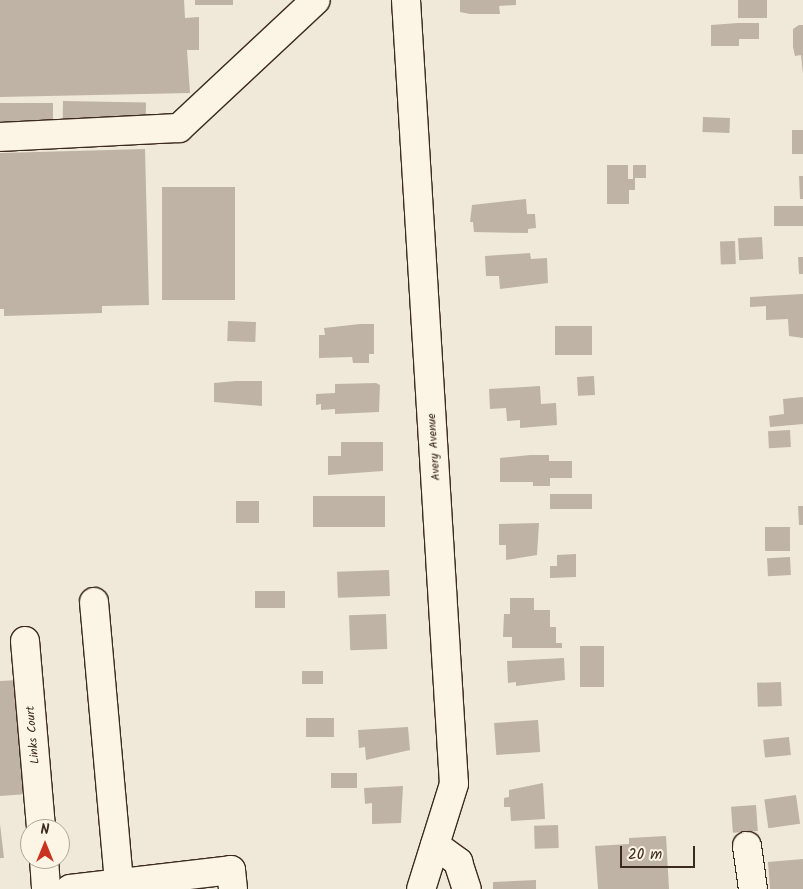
<!DOCTYPE html>
<style>
body{margin:0}
#map{position:relative;width:803px;height:889px;overflow:hidden;background:#f0e9d9;font-family:Kalam,sans-serif}
div>[style]{position:absolute}
.building>*{inset:0;background:#beb3a4;transform-origin:0 0}
.roads{filter:drop-shadow(1px 0 #3b2a1e) drop-shadow(-1px 0 #3b2a1e) drop-shadow(0 1px #3b2a1e) drop-shadow(0 -1px #3b2a1e)}
.minor>*{height:28px;margin:-14px;padding:0 14px;transform-origin:14px;border-radius:14px;background:#fcf5e5}
span{translate:-50% -50%;white-space:nowrap;text-align:center;line-height:1.15;-webkit-text-stroke:4px #fcf5e5;paint-order:stroke}
.street-label{font-size:12px;color:#3b2a1e}
.north{position:absolute;left:20px;top:819px;width:50px;height:50px;box-sizing:border-box;background:#fcf5e5;border:1px solid #afa495;border-radius:50%;rotate:0deg;font-size:14px;font-weight:700;line-height:20px;text-align:center;color:#3b2a1e}
.north::after{content:'';display:block;margin:auto;width:18px;height:22px;background:#c8321e;clip-path:polygon(50% 0,100% 100%,50% 72%,0 100%)}
.scale{position:absolute;left:620px;top:846px;width:75px;height:22px;box-sizing:border-box;border:2px solid #3b2a1e;border-top:0;padding-left:6px;font-size:15px;line-height:18px;white-space:nowrap;color:#3b2a1e;-webkit-text-stroke:4px #fcf5e5;paint-order:stroke}
</style>
<div id="map">
<div class="building">
<div style="clip-path:polygon(0 0,184px 0,185px 18px,199px 17px,199px 50px,187px 50px,190px 93px,0 97px)"></div>
<div style="left:195px;top:0;width:38px;height:5px"></div>
<div style="clip-path:polygon(460px 0,516px 0,516px 5px,499px 6px,500px 14px,470px 14px,460px 12px)"></div>
<div style="left:738px;top:0;width:29px;height:18px"></div>
<div style="clip-path:polygon(738px 23px,759px 23px,759px 39px,739px 39px,739px 46px,711px 46px,711px 25px)"></div>
<div style="clip-path:polygon(799px 25px,803px 25px,803px 74px,801px 55px,795px 56px,793px 47px,793px 29px)"></div>
<div style="left:63px;top:101px;width:83px;height:22px;rotate:1deg"></div>
<div style="left:0;top:103px;width:53px;height:23px"></div>
<div style="left:703px;top:117px;width:27px;height:15px;rotate:2deg"></div>
<div style="left:803px;top:130px;width:24px;height:11px;rotate:90deg"></div>
<div style="clip-path:polygon(145px 149px,149px 305px,102px 306px,102px 313px,4px 316px,4px 309px,0 309px,0 153px)"></div>
<div style="clip-path:polygon(607px 165px,628px 165px,628px 179px,633px 179px,633px 165px,646px 165px,646px 178px,635px 178px,635px 190px,629px 190px,629px 204px,607px 204px)"></div>
<div style="clip-path:polygon(799px 176px,803px 176px,803px 199px,800px 199px)"></div>
<div style="left:162px;top:187px;width:73px;height:113px"></div>
<div style="clip-path:polygon(526px 199px,527px 214px,535px 214px,536px 228px,528px 229px,528px 233px,474px 232px,473px 222px,470px 222px,472px 205px)"></div>
<div style="left:774px;top:206px;width:29px;height:20px"></div>
<div style="left:762px;top:237px;width:22px;height:24px;rotate:87deg"></div>
<div style="left:735px;top:241px;width:23px;height:15px;rotate:88deg"></div>
<div style="clip-path:polygon(530px 253px,531px 259px,547px 258px,548px 283px,500px 289px,499px 276px,486px 276px,485px 256px)"></div>
<div style="clip-path:polygon(798px 257px,803px 257px,803px 274px,799px 274px)"></div>
<div style="clip-path:polygon(803px 294px,803px 338px,789px 336px,788px 319px,766px 320px,766px 306px,750px 307px,750px 297px)"></div>
<div style="left:228px;top:321px;width:28px;height:20px;rotate:2deg"></div>
<div style="clip-path:polygon(360px 324px,374px 324px,374px 354px,369px 354px,369px 363px,353px 363px,352px 357px,319px 358px,319px 335px,325px 335px,324px 328px)"></div>
<div style="left:592px;top:326px;width:29px;height:37px;rotate:90deg"></div>
<div style="left:594px;top:376px;width:19px;height:17px;rotate:87deg"></div>
<div style="clip-path:polygon(236px 381px,262px 381px,262px 406px,214px 402px,214px 383px)"></div>
<div style="clip-path:polygon(376px 383px,380px 385px,379px 412px,335px 414px,335px 409px,321px 410px,321px 404px,316px 405px,316px 394px,335px 393px,335px 384px)"></div>
<div style="clip-path:polygon(540px 386px,541px 404px,556px 403px,557px 425px,520px 428px,520px 420px,507px 421px,506px 408px,490px 409px,489px 389px)"></div>
<div style="clip-path:polygon(803px 397px,803px 424px,770px 427px,769px 416px,784px 414px,783px 399px)"></div>
<div style="left:790px;top:430px;width:17px;height:22px;rotate:87deg"></div>
<div style="clip-path:polygon(341px 442px,383px 442px,383px 471px,328px 475px,328px 456px,341px 456px)"></div>
<div style="clip-path:polygon(530px 455px,549px 455px,549px 461px,572px 461px,572px 478px,550px 478px,550px 486px,533px 486px,533px 482px,500px 482px,500px 458px)"></div>
<div style="left:592px;top:494px;width:15px;height:42px;rotate:90deg"></div>
<div style="left:385px;top:496px;width:31px;height:72px;rotate:90deg"></div>
<div style="left:236px;top:501px;width:23px;height:22px"></div>
<div style="clip-path:polygon(798px 506px,803px 506px,803px 525px,799px 525px)"></div>
<div style="clip-path:polygon(539px 523px,537px 555px,506px 560px,506px 545px,499px 545px,499px 524px)"></div>
<div style="left:765px;top:527px;width:25px;height:24px"></div>
<div style="clip-path:polygon(576px 554px,576px 577px,550px 578px,550px 566px,557px 566px,557px 555px)"></div>
<div style="left:790px;top:557px;width:18px;height:23px;rotate:87deg"></div>
<div style="left:389px;top:570px;width:26px;height:52px;rotate:88deg"></div>
<div style="left:255px;top:591px;width:30px;height:17px"></div>
<div style="clip-path:polygon(510px 598px,534px 598px,534px 610px,550px 610px,550px 627px,556px 627px,556px 643px,562px 643px,562px 648px,512px 648px,512px 637px,503px 637px,504px 614px,510px 614px)"></div>
<div style="left:386px;top:614px;width:35px;height:37px;rotate:88deg"></div>
<div style="left:580px;top:646px;width:24px;height:41px"></div>
<div style="clip-path:polygon(564px 658px,565px 680px,516px 686px,516px 682px,508px 683px,507px 661px)"></div>
<div style="left:302px;top:671px;width:21px;height:13px"></div>
<div style="clip-path:polygon(18px 680px,27px 794px,0 796px,0 681px)"></div>
<div style="left:781px;top:682px;width:24px;height:24px;rotate:88deg"></div>
<div style="left:306px;top:718px;width:28px;height:19px"></div>
<div style="left:538px;top:720px;width:32px;height:44px;rotate:86deg"></div>
<div style="clip-path:polygon(408px 727px,410px 750px,366px 760px,365px 747px,359px 748px,358px 730px)"></div>
<div style="left:789px;top:737px;width:18px;height:26px;rotate:84deg"></div>
<div style="left:331px;top:773px;width:26px;height:15px"></div>
<div style="clip-path:polygon(543px 783px,545px 819px,511px 821px,510px 807px,504px 807px,504px 798px,509px 797px,509px 790px)"></div>
<div style="clip-path:polygon(403px 786px,401px 823px,372px 824px,372px 803px,365px 804px,364px 788px)"></div>
<div style="left:796px;top:795px;width:29px;height:32px;rotate:82deg"></div>
<div style="left:756px;top:805px;width:26px;height:25px;rotate:86deg"></div>
<div style="clip-path:polygon(0 824px,4px 858px,0 858px)"></div>
<div style="left:558px;top:825px;width:23px;height:24px;rotate:88deg"></div>
<div style="clip-path:polygon(666px 836px,669px 889px,598px 889px,595px 846px,629px 844px,629px 838px)"></div>
<div style="clip-path:polygon(803px 859px,803px 889px,770px 889px,768px 862px)"></div>
<div style="clip-path:polygon(536px 880px,536px 889px,493px 889px,493px 882px)"></div>
</div>
<div class="roads">
<div class="minor">
<div style="left:406px;top:0;width:785px;rotate:86.5deg"></div>
<div style="left:454px;top:784px;width:110px;rotate:107.4deg"></div>
<div style="left:0;top:137px;width:179px;rotate:-2.9deg"></div>
<div style="left:179px;top:128px;width:187px;rotate:-43.1deg"></div>
<div style="left:94px;top:602px;width:282px;rotate:84.9deg"></div>
<div style="left:25px;top:641px;width:189px;rotate:85.1deg"></div>
<div style="left:435px;top:845px;width:29px;rotate:36deg"></div>
<div style="left:458px;top:862px;width:28px;rotate:72deg"></div>
<div style="left:747px;top:846px;width:43px;rotate:82.1deg"></div>
<div style="left:44px;top:859px;width:30px;rotate:86deg"></div>
<div style="left:70px;top:889px;width:162px;rotate:-6.7deg"></div>
<div style="left:231px;top:870px;width:19px;rotate:84deg"></div>
</div>
</div>
<div class="street-label">
<span style="left:434px;top:447px;rotate:-94deg">Avery Avenue</span>
<span style="left:33px;top:735px;rotate:-95deg">Links Court</span>
</div>
<div class="north">N</div>
<div class="scale">20 m</div>
</div>
